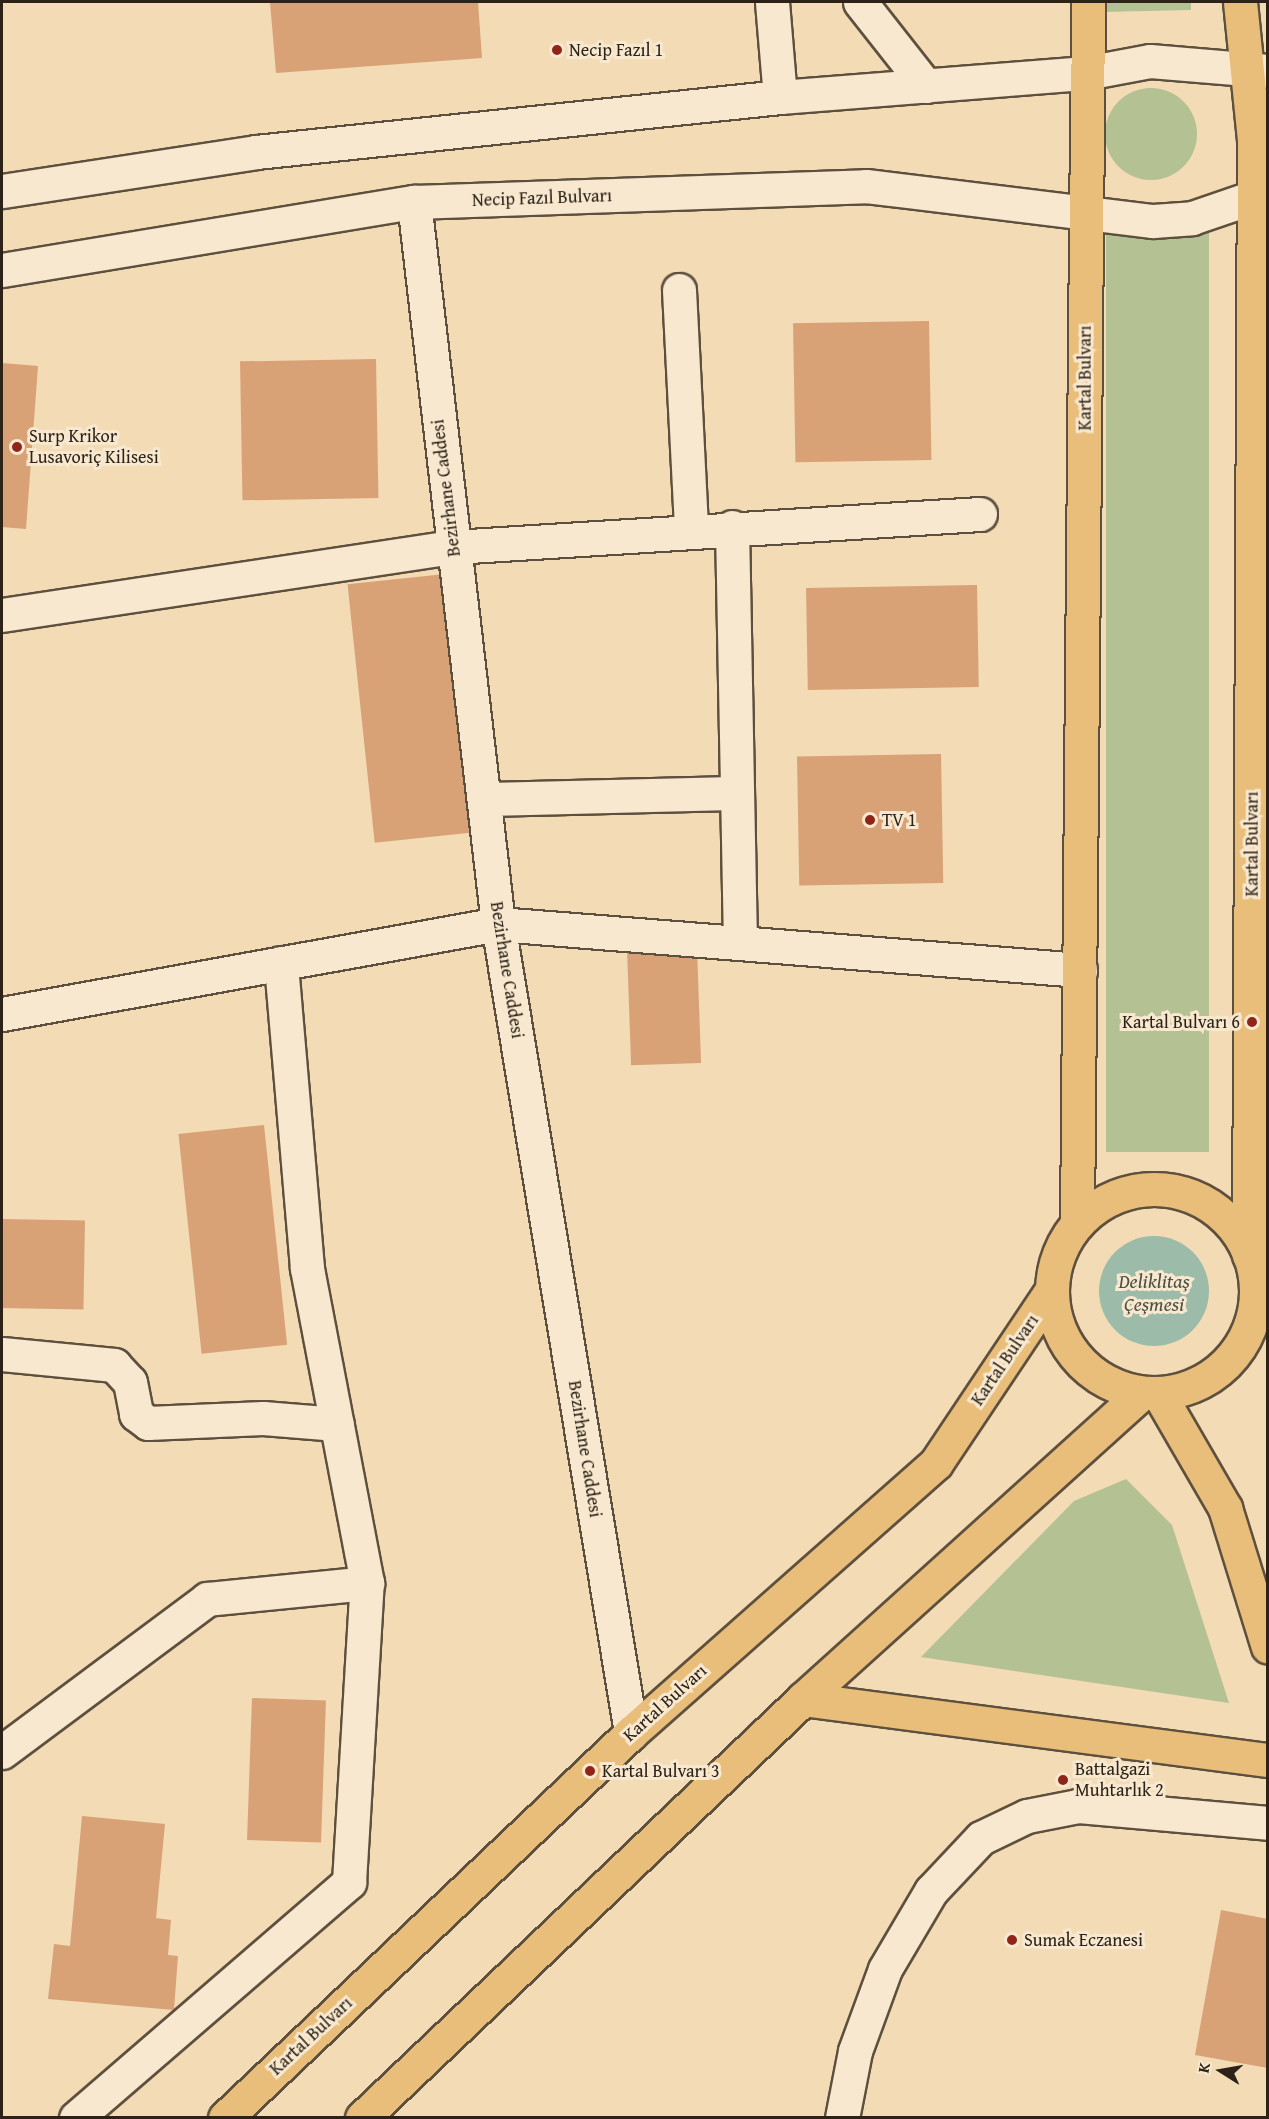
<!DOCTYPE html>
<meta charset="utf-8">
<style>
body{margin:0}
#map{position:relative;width:1269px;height:2119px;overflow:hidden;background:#f2dbb5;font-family:"Gentium Book Plus",serif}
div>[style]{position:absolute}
.green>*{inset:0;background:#b4c192;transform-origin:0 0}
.round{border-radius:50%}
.water>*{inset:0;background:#9cbca9}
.building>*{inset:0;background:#d9a176;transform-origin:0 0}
.roads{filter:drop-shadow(2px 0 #5e503e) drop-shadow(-2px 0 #5e503e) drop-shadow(0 2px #5e503e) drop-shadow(0 -2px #5e503e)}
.minor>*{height:33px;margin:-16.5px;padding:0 16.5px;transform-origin:16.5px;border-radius:16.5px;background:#f7e8cf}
.major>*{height:33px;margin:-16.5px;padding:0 16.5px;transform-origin:16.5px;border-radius:16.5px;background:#e9be7a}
.major>.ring{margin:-16.5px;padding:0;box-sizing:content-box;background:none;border:33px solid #e9be7a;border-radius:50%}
.dots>*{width:16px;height:16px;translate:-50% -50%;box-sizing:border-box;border:3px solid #f7e8cf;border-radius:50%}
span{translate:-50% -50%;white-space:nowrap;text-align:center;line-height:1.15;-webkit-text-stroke:6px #f7e8cf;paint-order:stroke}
.poi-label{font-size:18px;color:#2c2217}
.left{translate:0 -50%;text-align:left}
.right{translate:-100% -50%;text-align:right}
.street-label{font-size:18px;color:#2c2217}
.water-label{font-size:20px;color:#4e5043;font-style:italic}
.frame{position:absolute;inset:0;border:3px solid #2c2217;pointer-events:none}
.north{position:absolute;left:1191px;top:2041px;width:60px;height:60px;-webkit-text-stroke:4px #f7e8cf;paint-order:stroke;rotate:281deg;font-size:16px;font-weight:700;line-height:24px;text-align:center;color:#2c2217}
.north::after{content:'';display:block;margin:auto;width:21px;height:27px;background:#2c2217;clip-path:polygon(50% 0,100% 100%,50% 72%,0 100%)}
</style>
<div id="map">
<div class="green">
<div style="clip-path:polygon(1101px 2px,1191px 2px,1191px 10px,1101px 12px)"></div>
<div class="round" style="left:1105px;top:88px;width:92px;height:92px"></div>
<div style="left:1209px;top:233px;width:919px;height:103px;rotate:90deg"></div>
<div style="clip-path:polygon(1126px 1479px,1172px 1525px,1229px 1703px,921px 1657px,1074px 1501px)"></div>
</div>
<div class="water">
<div class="round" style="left:1099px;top:1236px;width:110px;height:110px"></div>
</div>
<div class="building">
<div style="clip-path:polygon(270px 2px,478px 2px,482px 58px,276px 73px)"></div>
<div style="left:929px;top:321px;width:139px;height:136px;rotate:89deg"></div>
<div style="left:376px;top:359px;width:139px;height:136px;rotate:89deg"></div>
<div style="clip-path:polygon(2px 363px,38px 366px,26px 529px,2px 527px)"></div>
<div style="left:445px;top:574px;width:260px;height:98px;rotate:84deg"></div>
<div style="left:977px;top:585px;width:102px;height:171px;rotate:89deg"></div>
<div style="left:941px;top:754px;width:129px;height:144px;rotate:89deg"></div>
<div style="left:697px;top:947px;width:116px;height:70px;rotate:88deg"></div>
<div style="left:264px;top:1125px;width:221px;height:86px;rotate:84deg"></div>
<div style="left:2px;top:1219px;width:83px;height:89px;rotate:1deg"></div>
<div style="left:252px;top:1698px;width:74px;height:142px;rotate:2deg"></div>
<div style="clip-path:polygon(82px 1816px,165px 1824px,156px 1918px,171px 1920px,168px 1955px,178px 1956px,174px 2010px,48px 1999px,54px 1944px,70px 1946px)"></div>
<div style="clip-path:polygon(1221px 1910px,1268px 1919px,1268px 2068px,1195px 2055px)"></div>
</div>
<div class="roads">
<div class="minor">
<div style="left:772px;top:2px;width:95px;rotate:85.2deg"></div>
<div style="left:860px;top:2px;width:107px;rotate:51.8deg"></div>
<div style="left:2px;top:191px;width:257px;rotate:-8.7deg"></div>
<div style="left:256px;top:152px;width:527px;rotate:-5.99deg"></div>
<div style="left:780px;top:97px;width:307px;rotate:-4.5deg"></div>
<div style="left:1086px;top:73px;width:65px;rotate:-10.6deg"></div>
<div style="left:1150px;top:61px;width:118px;rotate:4.8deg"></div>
<div style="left:414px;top:202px;width:727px;rotate:83.36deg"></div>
<div style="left:498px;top:924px;width:820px;rotate:80.66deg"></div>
<div style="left:2px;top:270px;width:418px;rotate:-9.4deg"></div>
<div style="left:414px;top:202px;width:452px;rotate:-2deg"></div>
<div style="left:866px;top:186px;width:289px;rotate:7deg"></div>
<div style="left:1153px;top:221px;width:39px;rotate:-4deg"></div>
<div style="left:1192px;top:218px;width:80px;rotate:-18.9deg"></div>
<div style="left:679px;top:290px;width:239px;rotate:87.1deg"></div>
<div style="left:732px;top:527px;width:416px;rotate:88.9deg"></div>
<div style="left:2px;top:615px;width:456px;rotate:-8.6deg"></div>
<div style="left:453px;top:547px;width:528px;rotate:-3.58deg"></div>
<div style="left:484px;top:799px;width:253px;rotate:-1.4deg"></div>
<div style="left:2px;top:1014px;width:504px;rotate:-10.28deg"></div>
<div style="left:498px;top:924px;width:584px;rotate:4.52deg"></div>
<div style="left:2px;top:1354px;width:113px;rotate:5.6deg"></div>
<div style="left:114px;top:1365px;width:23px;rotate:47deg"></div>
<div style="left:130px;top:1382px;width:33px;rotate:79deg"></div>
<div style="left:136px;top:1414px;width:15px;rotate:37deg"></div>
<div style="left:148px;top:1423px;width:115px;rotate:-2.5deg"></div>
<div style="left:263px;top:1418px;width:74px;rotate:4.6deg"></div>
<div style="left:2px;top:1752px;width:256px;rotate:-36.7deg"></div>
<div style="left:207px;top:1599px;width:161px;rotate:-5.7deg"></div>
<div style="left:76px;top:2118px;width:361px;rotate:-40.8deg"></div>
<div style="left:349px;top:1882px;width:300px;rotate:-86.6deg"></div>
<div style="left:367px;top:1583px;width:321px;rotate:-100.8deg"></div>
<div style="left:307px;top:1268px;width:306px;rotate:-94.9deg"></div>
<div style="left:842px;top:2118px;width:68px;rotate:-79deg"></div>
<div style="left:855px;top:2051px;width:87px;rotate:-69.9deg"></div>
<div style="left:885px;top:1969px;width:91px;rotate:-59.5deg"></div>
<div style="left:931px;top:1891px;width:73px;rotate:-46.7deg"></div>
<div style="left:981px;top:1838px;width:51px;rotate:-25.6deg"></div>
<div style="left:1027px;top:1816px;width:52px;rotate:-11.1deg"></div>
<div style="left:1078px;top:1806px;width:191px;rotate:5.1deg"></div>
</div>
<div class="major">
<div style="left:1240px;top:2px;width:138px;rotate:84.2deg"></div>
<div style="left:1254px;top:139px;width:1116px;rotate:90.26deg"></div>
<div class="ring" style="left:1052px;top:1189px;width:171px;height:171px"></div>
<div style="left:1077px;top:1223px;width:1221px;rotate:-89.48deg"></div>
<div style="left:1159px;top:1394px;width:132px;rotate:59.9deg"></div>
<div style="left:1225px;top:1508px;width:145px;rotate:72.8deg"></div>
<div style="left:803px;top:1699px;width:469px;rotate:7.5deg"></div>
<div style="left:225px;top:2118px;width:560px;rotate:-43.48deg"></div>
<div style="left:631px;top:1733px;width:407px;rotate:-41.5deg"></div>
<div style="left:936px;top:1463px;width:207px;rotate:-56.2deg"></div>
<div style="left:362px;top:2118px;width:608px;rotate:-43.53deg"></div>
<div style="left:803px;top:1699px;width:455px;rotate:-42.1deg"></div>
</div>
</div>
<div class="dots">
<div style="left:557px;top:50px;background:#8f2418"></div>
<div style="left:17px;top:447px;background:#8f2418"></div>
<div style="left:870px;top:820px;background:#8f2418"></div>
<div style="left:1252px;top:1022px;background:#8f2418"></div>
<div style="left:590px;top:1771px;background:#8f2418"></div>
<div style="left:1063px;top:1780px;background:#8f2418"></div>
<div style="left:1012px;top:1940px;background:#8f2418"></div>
</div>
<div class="poi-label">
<span class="left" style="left:569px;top:50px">Necip Fazıl 1</span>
<span class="left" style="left:29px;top:447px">Surp Krikor<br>Lusavoriç Kilisesi</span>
<span class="left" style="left:882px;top:820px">TV 1</span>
<span class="right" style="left:1240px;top:1022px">Kartal Bulvarı 6</span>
<span class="left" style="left:1075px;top:1780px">Battalgazi<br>Muhtarlık 2</span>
<span class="left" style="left:602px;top:1771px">Kartal Bulvarı 3</span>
<span class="left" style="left:1024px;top:1940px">Sumak Eczanesi</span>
</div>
<div class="street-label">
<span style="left:542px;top:198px;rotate:-2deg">Necip Fazıl Bulvarı</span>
<span style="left:1085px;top:378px;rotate:-90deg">Kartal Bulvarı</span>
<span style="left:446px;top:488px;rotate:-97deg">Bezirhane Caddesi</span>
<span style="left:1252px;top:844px;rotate:-90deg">Kartal Bulvarı</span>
<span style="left:507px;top:970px;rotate:81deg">Bezirhane Caddesi</span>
<span style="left:1005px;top:1360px;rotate:-56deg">Kartal Bulvarı</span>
<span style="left:585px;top:1449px;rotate:81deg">Bezirhane Caddesi</span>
<span style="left:665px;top:1703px;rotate:-42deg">Kartal Bulvarı</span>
<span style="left:311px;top:2036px;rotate:-43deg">Kartal Bulvarı</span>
</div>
<div class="water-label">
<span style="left:1154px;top:1292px">Deliklitaş<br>Çeşmesi</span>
</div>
<div class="frame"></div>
<div class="north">K</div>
</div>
